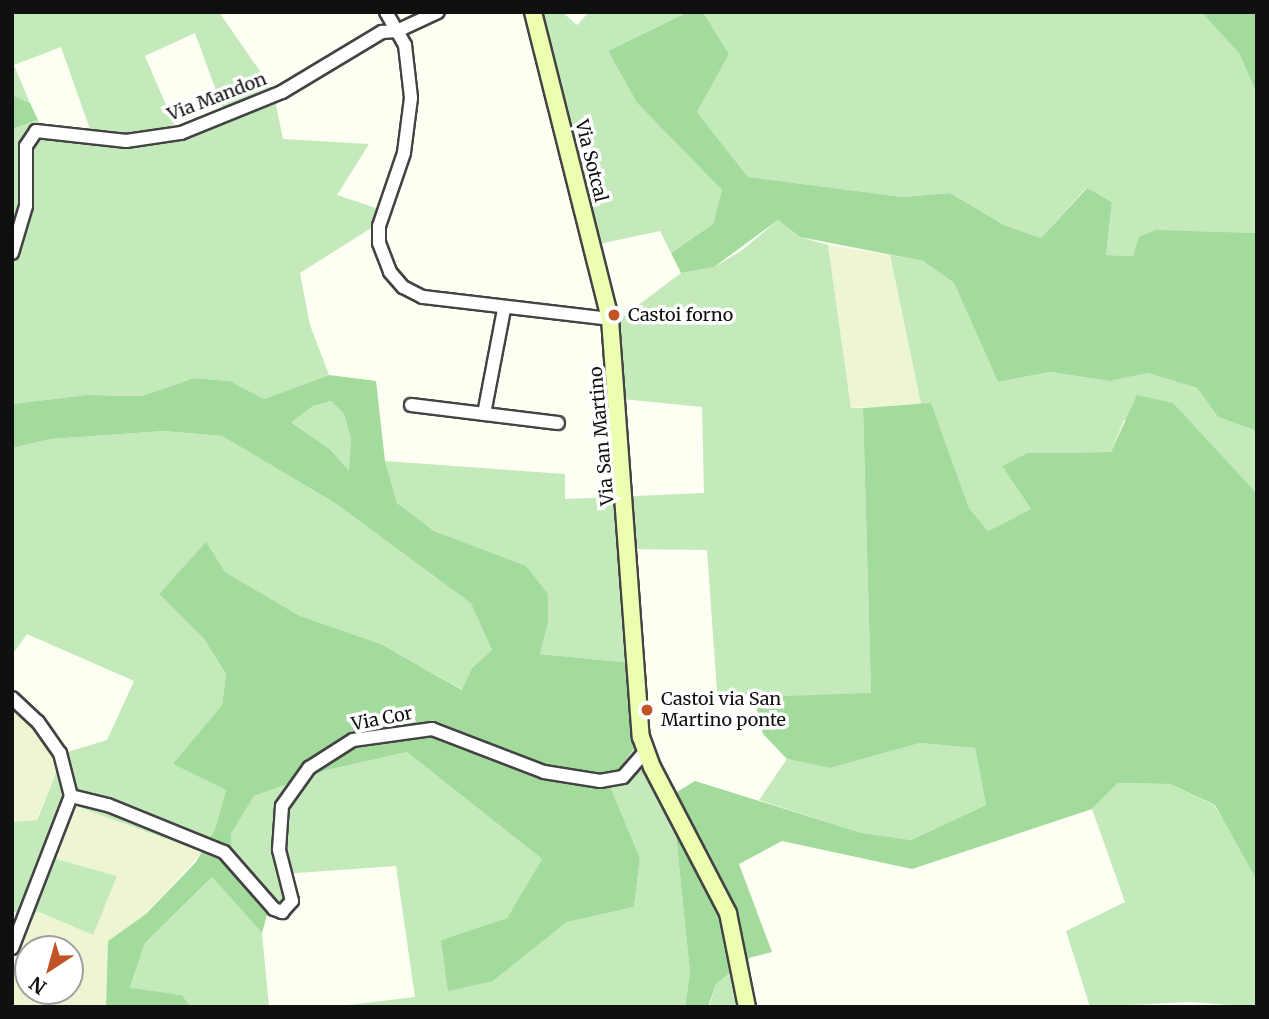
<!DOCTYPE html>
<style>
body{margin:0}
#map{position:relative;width:1269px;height:1019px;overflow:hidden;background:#fdfff3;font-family:Merriweather,serif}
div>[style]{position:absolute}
.farmland>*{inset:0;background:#edf5d3}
.green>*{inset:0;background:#c4eabc}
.forest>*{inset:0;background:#a2db9b}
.roads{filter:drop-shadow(2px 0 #434343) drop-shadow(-2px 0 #434343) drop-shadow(0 2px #434343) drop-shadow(0 -2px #434343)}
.street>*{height:12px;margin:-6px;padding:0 6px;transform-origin:6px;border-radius:6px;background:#fff}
.secondary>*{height:16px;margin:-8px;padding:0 8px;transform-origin:8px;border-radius:8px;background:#ecfeaf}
.dots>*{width:19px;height:19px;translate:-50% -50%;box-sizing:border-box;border:4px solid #fff;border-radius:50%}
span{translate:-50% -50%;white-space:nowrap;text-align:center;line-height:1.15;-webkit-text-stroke:7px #fff;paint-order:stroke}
.street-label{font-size:18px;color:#101010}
.poi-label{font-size:18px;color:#101010}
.left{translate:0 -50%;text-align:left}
.frame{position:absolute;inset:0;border:14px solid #101010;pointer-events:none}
.north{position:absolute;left:14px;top:935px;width:70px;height:70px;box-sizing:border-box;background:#fff;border:2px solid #9f9f9f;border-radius:50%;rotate:216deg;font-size:19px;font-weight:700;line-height:28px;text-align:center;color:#101010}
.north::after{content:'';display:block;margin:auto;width:24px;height:32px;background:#c15427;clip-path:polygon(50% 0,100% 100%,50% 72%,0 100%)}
</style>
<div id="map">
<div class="farmland">
<div style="clip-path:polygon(828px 245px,890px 255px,921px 404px,851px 408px)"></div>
<div style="clip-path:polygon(12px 700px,64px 753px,36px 820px,12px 822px)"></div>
<div style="clip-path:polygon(evenodd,73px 805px,202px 852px,146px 914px,108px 941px,106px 1007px,12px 1007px,12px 971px,37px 910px,116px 877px,55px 859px,73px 805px,28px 949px,70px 949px,70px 991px,28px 991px,28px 949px)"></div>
</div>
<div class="green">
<div style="clip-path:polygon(evenodd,12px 12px,219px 12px,273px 90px,283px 139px,369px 144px,337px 195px,382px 210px,376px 225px,300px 273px,310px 325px,329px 375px,264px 399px,230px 381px,194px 378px,142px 396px,87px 395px,12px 404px,12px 129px,38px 120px,41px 125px,92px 135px,61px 47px,14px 65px,30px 103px,12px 95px,12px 12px,195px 33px,227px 121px,180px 138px,145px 56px,195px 33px)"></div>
<div style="clip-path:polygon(535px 12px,562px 12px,577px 25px,589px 12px,688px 12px,608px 51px,637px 103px,722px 190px,713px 224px,671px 253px,660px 231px,585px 247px)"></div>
<div style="clip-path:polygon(703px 12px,1203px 14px,1239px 53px,1257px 94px,1257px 233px,1183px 231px,1133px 256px,1106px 255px,1112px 202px,1086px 188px,1041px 238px,1004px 225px,950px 193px,903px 197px,748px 177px,697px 112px,729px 54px)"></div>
<div style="clip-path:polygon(778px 220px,800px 237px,828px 245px,851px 408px,863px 408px,871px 694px,754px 697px,717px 692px,707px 550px,627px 549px,632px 663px,540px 654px,548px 623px,548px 595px,526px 567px,434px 531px,397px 503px,385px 461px,565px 474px,565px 499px,704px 493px,702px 407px,622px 399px,617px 321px,681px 273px,714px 267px,741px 251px)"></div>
<div style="clip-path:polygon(890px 255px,923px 261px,954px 283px,998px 382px,1050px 372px,1110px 381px,1148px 373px,1197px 388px,1218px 417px,1257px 431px,1257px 494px,1236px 474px,1124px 420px,1111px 452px,1027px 453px,1002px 466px,1031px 509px,988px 531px,969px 508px,931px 404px,921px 404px)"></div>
<div style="clip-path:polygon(331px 401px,344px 414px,351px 439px,350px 472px,331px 450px,290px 421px,313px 406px)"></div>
<div style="clip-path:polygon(164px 431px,222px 436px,335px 503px,472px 603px,492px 650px,472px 668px,463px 690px,381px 644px,300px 616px,225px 572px,206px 543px,159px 594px,204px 639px,226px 674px,222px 705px,174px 764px,226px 790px,215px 829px,202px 852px,73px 805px,56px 859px,117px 876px,93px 935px,37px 911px,30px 923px,12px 910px,12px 822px,37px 820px,64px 753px,107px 740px,134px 681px,27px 634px,12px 655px,12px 448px,51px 439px)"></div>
<div style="clip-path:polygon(639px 741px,672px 795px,690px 973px,685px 1007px,331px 1007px,415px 997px,396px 866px,283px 874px,291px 897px,282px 912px,232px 852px,231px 834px,254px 796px,327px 770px,407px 752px,542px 859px,507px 918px,441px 940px,493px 981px,567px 922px,634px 907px,640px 858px,609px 784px)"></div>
<div style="clip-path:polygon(920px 743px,975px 748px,986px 805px,911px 840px,862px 833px,759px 800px,787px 759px,830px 768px)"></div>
<div style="clip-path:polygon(1118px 783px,1170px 784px,1214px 805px,1239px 844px,1257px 880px,1257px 1007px,1190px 1002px,1090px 1007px,1066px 931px,1125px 902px,1092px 809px)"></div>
<div style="clip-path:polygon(212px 877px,262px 933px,269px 1007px,191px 1007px,182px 995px,130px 989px,145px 943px)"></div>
<div style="clip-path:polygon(749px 958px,752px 1007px,709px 1007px,716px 984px)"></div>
</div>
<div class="forest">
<div style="clip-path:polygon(688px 12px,703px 12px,729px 54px,697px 112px,748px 177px,903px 197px,950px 193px,1004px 225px,1041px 238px,1087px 188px,1112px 202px,1106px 255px,1133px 256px,1139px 237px,1156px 230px,1257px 233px,1257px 431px,1218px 417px,1197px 388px,1148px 373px,1110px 381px,1050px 372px,998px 382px,954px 283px,923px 261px,800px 237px,778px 220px,714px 267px,681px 273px,671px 253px,713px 224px,722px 190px,637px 103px,608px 51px)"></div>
<div style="clip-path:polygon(1191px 12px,1257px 12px,1257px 94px,1239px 53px,1203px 14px)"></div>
<div style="clip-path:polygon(12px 95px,30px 103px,38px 120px,12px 129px)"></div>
<div style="clip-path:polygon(evenodd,329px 375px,376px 381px,385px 461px,397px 503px,434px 531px,526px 566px,548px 594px,548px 623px,540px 654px,632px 663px,639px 741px,609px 784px,640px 858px,634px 907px,567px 922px,493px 981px,448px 991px,441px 940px,507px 918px,542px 859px,407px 752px,327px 770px,254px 796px,231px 834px,232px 852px,270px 904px,262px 933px,212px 877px,145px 943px,130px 988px,182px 995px,191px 1007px,106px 1007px,108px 941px,146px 914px,196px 862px,215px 829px,226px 790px,173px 764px,222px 705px,226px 674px,204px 639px,159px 594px,206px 542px,225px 572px,300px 616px,381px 644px,462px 690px,472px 668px,492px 650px,471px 603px,335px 503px,222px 436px,164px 431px,51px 439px,12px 448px,12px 404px,87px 395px,142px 396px,194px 378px,230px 381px,264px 399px,329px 375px,331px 401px,344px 414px,351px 439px,349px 471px,331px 450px,291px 422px,313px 406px,331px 401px)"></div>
<div style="clip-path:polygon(1137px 395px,1173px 403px,1257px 494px,1257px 880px,1215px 805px,1170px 784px,1118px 783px,1092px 809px,912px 869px,782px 841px,739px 864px,772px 952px,749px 958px,716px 984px,708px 1007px,685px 1007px,690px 973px,672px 795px,695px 781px,862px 833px,911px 840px,986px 805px,975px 748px,920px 743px,830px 768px,787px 759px,763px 734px,754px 697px,871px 693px,863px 408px,931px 403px,969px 508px,988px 531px,1031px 509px,1002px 466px,1027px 453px,1111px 452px)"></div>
</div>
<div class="roads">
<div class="street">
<div style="left:386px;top:12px;width:38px;rotate:60deg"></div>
<div style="left:405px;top:45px;width:53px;rotate:83.5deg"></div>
<div style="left:411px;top:98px;width:55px;rotate:97.3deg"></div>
<div style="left:404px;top:153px;width:77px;rotate:108.9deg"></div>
<div style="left:379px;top:226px;width:17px;rotate:90deg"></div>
<div style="left:379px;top:243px;width:31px;rotate:69deg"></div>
<div style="left:390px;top:272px;width:20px;rotate:49deg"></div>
<div style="left:403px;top:287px;width:22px;rotate:27deg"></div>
<div style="left:423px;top:297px;width:188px;rotate:6.7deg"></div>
<div style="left:12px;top:253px;width:49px;rotate:-73.4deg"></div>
<div style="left:26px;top:206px;width:60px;rotate:-90deg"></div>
<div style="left:26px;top:146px;width:18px;rotate:-56deg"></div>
<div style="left:36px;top:131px;width:91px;rotate:6.3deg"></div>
<div style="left:126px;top:141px;width:56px;rotate:-8.3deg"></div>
<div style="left:181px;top:133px;width:109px;rotate:-22.1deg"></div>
<div style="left:282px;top:92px;width:117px;rotate:-31deg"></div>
<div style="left:382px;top:32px;width:15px;rotate:-4deg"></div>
<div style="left:397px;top:31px;width:45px;rotate:-24.9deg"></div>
<div style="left:411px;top:405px;width:148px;rotate:7deg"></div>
<div style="left:484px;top:414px;width:107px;rotate:-79.2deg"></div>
<div style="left:12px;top:698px;width:35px;rotate:43deg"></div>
<div style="left:38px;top:722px;width:38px;rotate:55deg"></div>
<div style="left:60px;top:753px;width:44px;rotate:75.7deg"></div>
<div style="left:71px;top:796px;width:163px;rotate:111.2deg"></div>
<div style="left:71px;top:796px;width:38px;rotate:14deg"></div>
<div style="left:108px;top:805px;width:125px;rotate:22.1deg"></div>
<div style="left:224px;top:852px;width:76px;rotate:48.7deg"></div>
<div style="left:274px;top:909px;width:9px;rotate:21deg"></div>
<div style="left:282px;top:912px;width:15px;rotate:-48deg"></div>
<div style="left:292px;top:901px;width:53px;rotate:-104.3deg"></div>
<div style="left:279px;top:850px;width:44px;rotate:-86.1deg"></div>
<div style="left:282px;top:806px;width:47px;rotate:-54.6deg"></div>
<div style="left:309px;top:768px;width:52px;rotate:-32.5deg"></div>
<div style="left:353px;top:740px;width:80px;rotate:-7.9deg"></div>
<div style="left:432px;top:729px;width:120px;rotate:21deg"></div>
<div style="left:544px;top:772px;width:57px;rotate:9.1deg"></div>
<div style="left:600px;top:781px;width:23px;rotate:-10deg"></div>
<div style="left:623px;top:777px;width:35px;rotate:-49deg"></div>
</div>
<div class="secondary">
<div style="left:533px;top:12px;width:317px;rotate:75.9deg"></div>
<div style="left:610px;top:319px;width:419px;rotate:85.8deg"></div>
<div style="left:641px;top:737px;width:32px;rotate:70deg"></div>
<div style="left:652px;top:767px;width:165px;rotate:62.5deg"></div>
<div style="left:728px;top:913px;width:96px;rotate:78.6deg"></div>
</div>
</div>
<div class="dots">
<div style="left:614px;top:315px;background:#c15427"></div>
<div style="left:647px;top:710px;background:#c15427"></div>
</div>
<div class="street-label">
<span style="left:217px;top:97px;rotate:-21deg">Via Mandon</span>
<span style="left:591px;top:161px;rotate:76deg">Via Sotcal</span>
<span style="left:602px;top:436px;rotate:-95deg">Via San Martino</span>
<span style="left:382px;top:719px;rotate:-11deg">Via Cor</span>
</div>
<div class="poi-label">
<span class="left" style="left:628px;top:315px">Castoi forno</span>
<span class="left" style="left:661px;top:710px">Castoi via San<br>Martino ponte</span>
</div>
<div class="frame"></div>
<div class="north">N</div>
</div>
